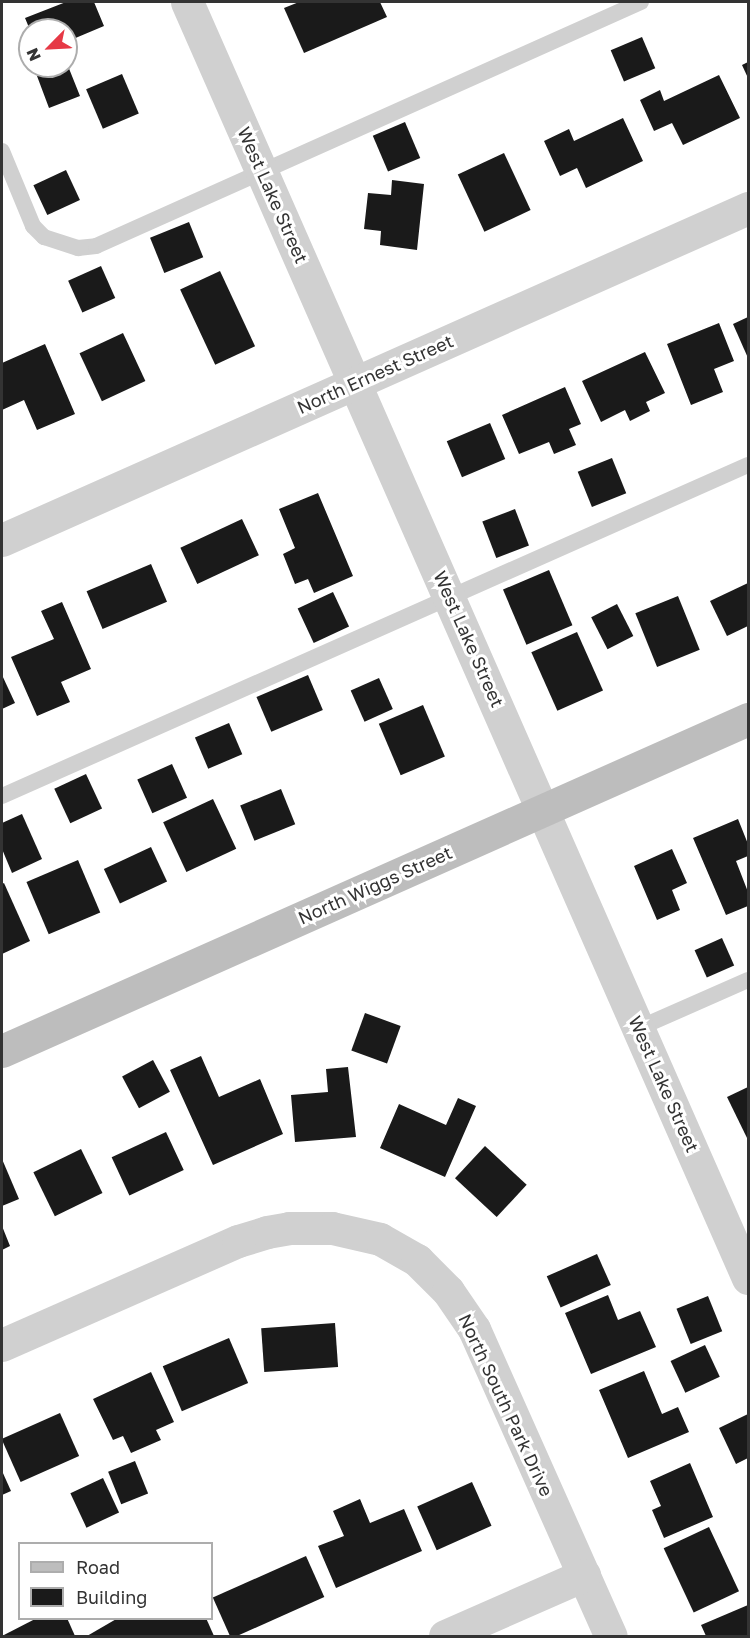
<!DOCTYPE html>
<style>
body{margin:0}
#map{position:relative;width:750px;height:1638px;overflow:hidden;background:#fff;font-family:"Golos Text",sans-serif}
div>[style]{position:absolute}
.building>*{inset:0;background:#1a1a1a;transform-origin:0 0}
.lane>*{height:16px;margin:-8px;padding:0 8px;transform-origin:8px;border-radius:8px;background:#d0d0d0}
.street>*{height:33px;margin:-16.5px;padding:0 16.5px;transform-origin:16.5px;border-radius:16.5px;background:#d0d0d0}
.secondary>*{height:33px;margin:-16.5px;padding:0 16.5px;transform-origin:16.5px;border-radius:16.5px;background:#bdbdbd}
span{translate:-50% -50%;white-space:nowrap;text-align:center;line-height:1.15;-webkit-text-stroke:6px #fff;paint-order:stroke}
.street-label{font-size:18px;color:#333}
.frame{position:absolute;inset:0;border:3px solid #333;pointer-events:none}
.legend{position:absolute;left:18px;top:1542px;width:195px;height:78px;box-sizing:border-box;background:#fff;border:2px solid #adadad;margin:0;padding:8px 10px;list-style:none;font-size:18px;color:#333}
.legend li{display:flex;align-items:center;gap:12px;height:30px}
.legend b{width:30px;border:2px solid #adadad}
.north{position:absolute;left:18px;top:18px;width:60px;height:60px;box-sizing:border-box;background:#fff;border:2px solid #adadad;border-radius:50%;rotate:246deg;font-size:16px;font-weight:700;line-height:24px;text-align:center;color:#333}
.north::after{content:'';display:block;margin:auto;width:21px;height:27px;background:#e63946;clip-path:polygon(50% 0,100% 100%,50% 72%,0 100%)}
</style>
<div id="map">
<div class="building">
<div style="clip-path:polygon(66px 2px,94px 2px,104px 26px,66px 42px,66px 30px,30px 30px,25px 18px)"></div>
<div style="clip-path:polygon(299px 2px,380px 2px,387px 17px,304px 53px,284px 8px)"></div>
<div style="left:642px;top:37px;width:34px;height:34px;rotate:67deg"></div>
<div style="clip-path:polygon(66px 61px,80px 96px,49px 108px,37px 76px,66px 66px)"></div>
<div style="clip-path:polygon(748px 62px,748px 78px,742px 65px)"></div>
<div style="left:122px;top:74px;width:43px;height:39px;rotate:67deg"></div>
<div style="clip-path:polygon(719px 75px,740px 118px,683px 145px,672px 123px,654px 131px,640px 100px,660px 90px,664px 101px)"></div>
<div style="clip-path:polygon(623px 118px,643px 161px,586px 188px,577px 168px,560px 176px,544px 141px,569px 129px,574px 141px)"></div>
<div style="left:405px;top:122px;width:39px;height:35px;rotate:67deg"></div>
<div style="left:504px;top:153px;width:63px;height:51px;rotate:65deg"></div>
<div style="left:66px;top:170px;width:33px;height:36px;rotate:65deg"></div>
<div style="clip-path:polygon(392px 180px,424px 184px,417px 250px,380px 245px,381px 231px,364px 229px,368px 193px,391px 195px)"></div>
<div style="left:189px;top:222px;width:38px;height:42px;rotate:68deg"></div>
<div style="left:101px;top:266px;width:35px;height:36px;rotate:66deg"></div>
<div style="left:220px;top:271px;width:83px;height:44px;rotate:65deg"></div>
<div style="clip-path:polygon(748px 317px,748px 358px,733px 324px)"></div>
<div style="clip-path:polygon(719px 323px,734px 361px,714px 369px,723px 392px,691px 405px,667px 344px)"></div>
<div style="left:123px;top:333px;width:53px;height:48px;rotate:65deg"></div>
<div style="clip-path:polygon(45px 344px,75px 414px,37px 430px,24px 400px,2px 410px,2px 363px)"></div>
<div style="clip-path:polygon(645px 352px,665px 393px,646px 402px,650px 411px,630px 421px,625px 410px,601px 422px,582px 381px)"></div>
<div style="clip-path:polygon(565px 387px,581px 424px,569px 429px,576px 445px,554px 454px,549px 442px,519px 454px,502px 415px)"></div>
<div style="left:490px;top:423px;width:39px;height:47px;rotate:67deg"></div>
<div style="left:612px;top:458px;width:38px;height:37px;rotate:68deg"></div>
<div style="clip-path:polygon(318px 493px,353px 576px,314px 593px,308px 579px,295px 584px,283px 554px,295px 548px,279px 509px)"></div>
<div style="left:515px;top:509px;width:39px;height:35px;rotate:69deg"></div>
<div style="left:242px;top:519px;width:40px;height:68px;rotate:65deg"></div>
<div style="left:151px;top:564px;width:41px;height:70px;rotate:67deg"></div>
<div style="left:549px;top:570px;width:60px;height:50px;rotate:67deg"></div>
<div style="clip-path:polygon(748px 583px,748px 626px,727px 636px,710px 601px)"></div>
<div style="left:333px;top:592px;width:38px;height:39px;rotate:65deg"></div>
<div style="left:678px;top:596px;width:58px;height:46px;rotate:68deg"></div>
<div style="clip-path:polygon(62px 602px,91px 669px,61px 682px,70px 702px,37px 716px,11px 657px,54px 639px,41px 611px)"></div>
<div style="left:617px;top:604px;width:36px;height:29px;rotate:63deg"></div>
<div style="left:577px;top:632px;width:64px;height:50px;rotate:66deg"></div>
<div style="clip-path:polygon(2px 675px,15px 703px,2px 709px)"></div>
<div style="left:308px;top:675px;width:38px;height:56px;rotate:67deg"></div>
<div style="left:379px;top:678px;width:34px;height:31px;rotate:66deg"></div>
<div style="left:423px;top:705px;width:56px;height:48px;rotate:67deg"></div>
<div style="left:229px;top:723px;width:34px;height:37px;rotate:67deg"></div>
<div style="left:172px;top:764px;width:37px;height:38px;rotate:66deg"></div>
<div style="left:86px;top:774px;width:38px;height:35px;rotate:65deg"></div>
<div style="left:281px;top:789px;width:38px;height:44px;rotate:68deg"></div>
<div style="left:213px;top:799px;width:55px;height:55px;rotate:65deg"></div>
<div style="clip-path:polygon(22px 814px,42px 859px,12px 873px,2px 849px,2px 823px)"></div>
<div style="clip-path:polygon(738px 819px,748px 844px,748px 856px,736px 861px,748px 892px,748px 906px,726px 915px,693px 838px)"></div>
<div style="left:151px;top:847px;width:38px;height:52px;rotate:65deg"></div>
<div style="clip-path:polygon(672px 849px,687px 883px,672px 890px,680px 910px,657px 920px,634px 866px)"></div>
<div style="left:78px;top:860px;width:57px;height:56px;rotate:67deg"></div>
<div style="clip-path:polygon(4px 883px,30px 941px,2px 954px,2px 884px)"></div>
<div style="left:722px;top:938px;width:30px;height:30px;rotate:66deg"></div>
<div style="left:365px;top:1013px;width:38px;height:40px;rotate:20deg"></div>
<div style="clip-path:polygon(201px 1056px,219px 1097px,260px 1079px,283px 1134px,213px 1165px,170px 1070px)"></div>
<div style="left:153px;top:1060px;width:36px;height:35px;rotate:62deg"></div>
<div style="clip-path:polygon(348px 1067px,356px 1137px,295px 1142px,291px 1095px,328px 1092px,326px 1069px)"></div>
<div style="clip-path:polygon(748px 1087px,748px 1140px,727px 1097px)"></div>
<div style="clip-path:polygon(458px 1098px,476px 1106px,445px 1177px,380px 1148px,399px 1104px,446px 1125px)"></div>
<div style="left:166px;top:1132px;width:42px;height:60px;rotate:65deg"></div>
<div style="left:485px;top:1146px;width:57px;height:44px;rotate:43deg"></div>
<div style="left:81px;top:1149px;width:49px;height:53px;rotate:64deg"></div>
<div style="clip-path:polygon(2px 1159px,19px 1199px,2px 1206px)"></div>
<div style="clip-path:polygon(2px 1226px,10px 1246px,2px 1250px)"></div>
<div style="left:597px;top:1254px;width:34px;height:55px;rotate:66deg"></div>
<div style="clip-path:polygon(608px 1295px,618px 1320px,640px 1311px,656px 1347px,591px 1374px,565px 1313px)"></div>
<div style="left:708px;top:1296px;width:38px;height:34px;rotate:68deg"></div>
<div style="left:335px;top:1323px;width:44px;height:74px;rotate:86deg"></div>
<div style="left:229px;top:1338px;width:49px;height:72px;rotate:67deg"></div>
<div style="left:705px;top:1345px;width:35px;height:38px;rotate:65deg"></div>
<div style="clip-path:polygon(644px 1371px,662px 1414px,678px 1407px,689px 1432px,628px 1458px,599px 1390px)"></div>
<div style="clip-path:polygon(151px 1372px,174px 1422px,156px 1430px,161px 1440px,131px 1453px,123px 1436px,113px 1440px,93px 1399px)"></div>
<div style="left:60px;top:1413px;width:47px;height:64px;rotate:66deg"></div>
<div style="clip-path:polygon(748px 1414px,748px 1458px,736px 1464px,719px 1428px)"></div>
<div style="left:135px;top:1461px;width:35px;height:29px;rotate:68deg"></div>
<div style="clip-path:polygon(690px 1463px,713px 1517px,664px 1538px,652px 1510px,661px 1506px,650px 1481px)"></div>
<div style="clip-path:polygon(2px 1471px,11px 1491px,2px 1495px)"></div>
<div style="left:103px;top:1478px;width:38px;height:36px;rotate:65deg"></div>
<div style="left:472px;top:1482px;width:48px;height:60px;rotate:66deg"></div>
<div style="clip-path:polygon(360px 1499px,370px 1523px,404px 1509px,422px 1551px,336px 1588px,318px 1546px,344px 1536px,333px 1511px)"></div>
<div style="left:709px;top:1527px;width:71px;height:50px;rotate:65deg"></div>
<div style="left:306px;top:1556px;width:45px;height:102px;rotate:66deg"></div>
<div style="clip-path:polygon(748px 1605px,748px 1636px,706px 1636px,701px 1625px)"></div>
<div style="clip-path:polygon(37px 1618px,67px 1618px,75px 1636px,2px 1636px)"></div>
<div style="clip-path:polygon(118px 1618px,206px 1618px,214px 1636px,87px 1636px)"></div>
</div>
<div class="lane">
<div style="left:2px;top:151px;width:81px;rotate:67.5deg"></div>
<div style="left:33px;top:226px;width:16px;rotate:45deg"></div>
<div style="left:44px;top:237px;width:36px;rotate:18deg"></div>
<div style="left:78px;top:248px;width:18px;rotate:-6deg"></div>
<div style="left:96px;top:246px;width:597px;rotate:-24.12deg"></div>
<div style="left:2px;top:796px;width:816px;rotate:-23.93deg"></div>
<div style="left:639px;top:1028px;width:119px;rotate:-23.8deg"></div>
</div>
<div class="street">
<div style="left:187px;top:2px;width:1394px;rotate:66.27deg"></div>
<div style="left:2px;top:540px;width:817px;rotate:-23.99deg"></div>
<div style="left:2px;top:1345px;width:258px;rotate:-23.8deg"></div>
<div style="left:238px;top:1241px;width:30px;rotate:-17deg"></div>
<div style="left:267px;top:1232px;width:22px;rotate:-10deg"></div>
<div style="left:289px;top:1228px;width:43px"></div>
<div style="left:332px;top:1228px;width:49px;rotate:12.9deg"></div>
<div style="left:380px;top:1239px;width:43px;rotate:29.6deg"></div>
<div style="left:417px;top:1260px;width:44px;rotate:45deg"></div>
<div style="left:448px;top:1291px;width:46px;rotate:55.6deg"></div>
<div style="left:474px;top:1329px;width:336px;rotate:66deg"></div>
<div style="left:445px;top:1636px;width:152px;rotate:-23.7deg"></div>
</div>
<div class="secondary">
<div style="left:2px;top:1051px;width:817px;rotate:-23.99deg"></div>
</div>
<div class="street-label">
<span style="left:273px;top:195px;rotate:66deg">West Lake Street</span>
<span style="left:375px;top:374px;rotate:-24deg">North Ernest Street</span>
<span style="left:469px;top:639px;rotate:66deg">West Lake Street</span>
<span style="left:375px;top:885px;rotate:-24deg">North Wiggs Street</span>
<span style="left:664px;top:1084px;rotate:66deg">West Lake Street</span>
<span style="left:506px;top:1405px;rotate:65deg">North South Park Drive</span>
</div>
<div class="frame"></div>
<ul class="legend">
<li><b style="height:8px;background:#bdbdbd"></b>Road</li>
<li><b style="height:16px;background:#1a1a1a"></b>Building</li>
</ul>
<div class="north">N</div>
</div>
